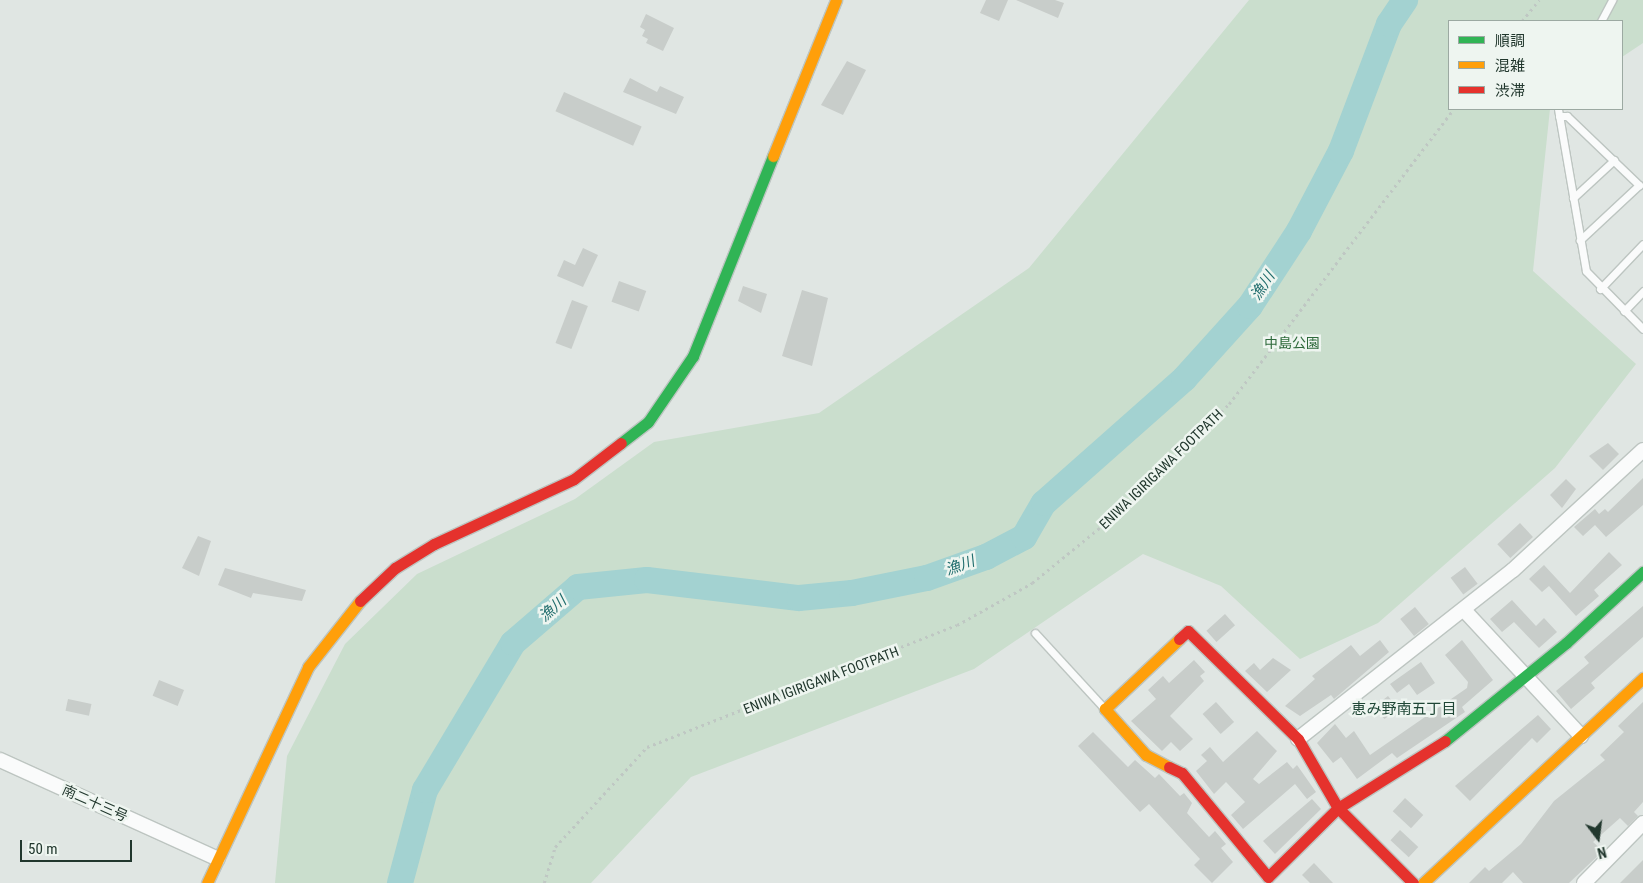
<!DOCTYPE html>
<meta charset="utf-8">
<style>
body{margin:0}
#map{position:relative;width:1643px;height:883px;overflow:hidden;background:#e0e6e3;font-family:"Roboto Condensed","Noto Sans JP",sans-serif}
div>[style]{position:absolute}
.green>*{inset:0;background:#cadecd}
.river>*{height:26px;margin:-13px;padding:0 13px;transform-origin:13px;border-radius:13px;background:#a3d2d1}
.building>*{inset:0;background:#c8cdca;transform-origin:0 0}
.path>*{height:2.5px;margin-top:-1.25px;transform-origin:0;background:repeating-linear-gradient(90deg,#bfc7c3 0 2.5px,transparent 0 6.5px)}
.roads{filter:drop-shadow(1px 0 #bdc5c1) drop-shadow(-1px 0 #bdc5c1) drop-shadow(0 1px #bdc5c1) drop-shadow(0 -1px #bdc5c1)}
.lane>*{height:7px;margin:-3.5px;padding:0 3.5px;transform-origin:3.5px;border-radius:3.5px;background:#fafbfb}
.street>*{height:14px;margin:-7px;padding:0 7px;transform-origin:7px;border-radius:7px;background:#fafbfb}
.fast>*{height:11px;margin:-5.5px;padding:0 5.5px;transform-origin:5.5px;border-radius:5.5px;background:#30b455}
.slow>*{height:11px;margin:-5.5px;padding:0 5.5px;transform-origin:5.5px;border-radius:5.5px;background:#ff9f0a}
.jam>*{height:11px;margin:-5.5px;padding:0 5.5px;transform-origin:5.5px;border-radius:5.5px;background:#e5322d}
span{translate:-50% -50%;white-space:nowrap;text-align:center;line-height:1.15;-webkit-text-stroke:5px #eef5f0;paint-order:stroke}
.park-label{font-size:14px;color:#2e6a3b}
.street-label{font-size:14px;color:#21372d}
.water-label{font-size:15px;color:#206d6d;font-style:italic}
.neighbourhood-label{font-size:15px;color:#1f4736}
.legend{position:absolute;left:1448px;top:20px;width:175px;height:90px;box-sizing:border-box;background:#eef5f0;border:1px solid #9ca9a2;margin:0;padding:6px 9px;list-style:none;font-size:15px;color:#21372d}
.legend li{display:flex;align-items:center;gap:10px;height:25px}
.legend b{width:25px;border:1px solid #9ca9a2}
.north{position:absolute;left:1573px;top:813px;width:50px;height:50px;-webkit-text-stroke:4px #eef5f0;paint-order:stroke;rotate:165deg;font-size:14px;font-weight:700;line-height:20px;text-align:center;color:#21372d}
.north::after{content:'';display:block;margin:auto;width:18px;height:22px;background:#21372d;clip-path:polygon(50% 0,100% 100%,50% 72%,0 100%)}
.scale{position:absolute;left:20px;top:840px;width:112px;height:22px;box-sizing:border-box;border:2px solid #21372d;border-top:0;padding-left:6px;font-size:15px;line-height:18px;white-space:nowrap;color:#21372d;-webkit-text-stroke:4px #eef5f0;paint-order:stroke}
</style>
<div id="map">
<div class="green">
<div style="clip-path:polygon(1249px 0,1643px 0,1643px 43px,1622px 57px,1622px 21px,1449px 21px,1449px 109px,1550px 109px,1533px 271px,1636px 364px,1555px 468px,1378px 623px,1300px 659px,1221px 586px,1143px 554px,974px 669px,691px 777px,591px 883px,275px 883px,287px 756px,345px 644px,417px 574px,575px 499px,654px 442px,819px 413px,1029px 268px)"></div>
</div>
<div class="river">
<div style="left:400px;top:883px;width:96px;rotate:-75deg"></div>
<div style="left:425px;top:790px;width:171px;rotate:-59.1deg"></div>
<div style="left:513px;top:643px;width:86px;rotate:-40.7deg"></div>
<div style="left:578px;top:587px;width:69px;rotate:-5.8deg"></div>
<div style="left:647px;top:580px;width:153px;rotate:6.8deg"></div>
<div style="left:799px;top:598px;width:53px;rotate:-5.4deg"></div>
<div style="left:852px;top:593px;width:76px;rotate:-11.3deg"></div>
<div style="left:927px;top:578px;width:63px;rotate:-19.6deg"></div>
<div style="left:986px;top:557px;width:43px;rotate:-27.8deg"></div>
<div style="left:1024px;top:537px;width:39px;rotate:-60deg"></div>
<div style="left:1044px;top:503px;width:187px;rotate:-41.5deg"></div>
<div style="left:1184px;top:379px;width:98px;rotate:-47.9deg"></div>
<div style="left:1250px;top:306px;width:90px;rotate:-56.8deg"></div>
<div style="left:1299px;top:231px;width:90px;rotate:-62.3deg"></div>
<div style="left:1341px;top:151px;width:136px;rotate:-69.3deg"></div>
<div style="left:1389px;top:24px;width:29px;rotate:-56deg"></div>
</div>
<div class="building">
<div style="clip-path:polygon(986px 0,1008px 0,999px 21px,980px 13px)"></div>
<div style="clip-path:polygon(1016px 0,1055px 0,1064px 3px,1058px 18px)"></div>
<div style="clip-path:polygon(646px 14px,674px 28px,663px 51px,646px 43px,648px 39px,642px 36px,645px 30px,640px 27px)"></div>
<div style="clip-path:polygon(847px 61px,866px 70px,843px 115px,821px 105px)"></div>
<div style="clip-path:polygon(630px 78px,657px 92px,660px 86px,684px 97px,676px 114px,623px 92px)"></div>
<div style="left:564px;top:92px;width:85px;height:21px;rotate:24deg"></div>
<div style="clip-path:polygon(583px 248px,598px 255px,583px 287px,557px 276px,564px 260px,575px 265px)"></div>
<div style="left:619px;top:281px;width:29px;height:22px;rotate:20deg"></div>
<div style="clip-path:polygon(743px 286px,767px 294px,761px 313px,738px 301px)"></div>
<div style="clip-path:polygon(802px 290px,828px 298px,812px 366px,782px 356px)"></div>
<div style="left:572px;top:300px;width:17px;height:46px;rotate:21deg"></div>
<div style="clip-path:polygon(1608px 443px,1619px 454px,1603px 470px,1589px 456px)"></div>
<div style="clip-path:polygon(1643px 478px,1643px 505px,1606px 537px,1595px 525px,1583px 536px,1574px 527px,1595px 509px,1599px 514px,1605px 509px,1608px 512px)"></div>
<div style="clip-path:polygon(1566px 479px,1576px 489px,1562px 508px,1550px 495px)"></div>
<div style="left:1520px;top:523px;width:19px;height:31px;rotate:47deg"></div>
<div style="clip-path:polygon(198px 536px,211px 541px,199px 576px,182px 568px)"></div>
<div style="clip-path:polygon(1609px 552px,1622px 565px,1594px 590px,1599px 596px,1576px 616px,1549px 586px,1542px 592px,1529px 579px,1544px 565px,1570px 593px)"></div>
<div style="left:1465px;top:567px;width:21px;height:18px;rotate:53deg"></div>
<div style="clip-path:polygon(225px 568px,306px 590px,302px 601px,253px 593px,251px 598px,218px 585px)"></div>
<div style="clip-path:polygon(1512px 600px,1536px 626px,1544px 618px,1557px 632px,1539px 648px,1514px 622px,1502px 632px,1490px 619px)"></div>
<div style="clip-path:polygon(1643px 606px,1643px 637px,1591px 683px,1595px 688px,1571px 709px,1556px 691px,1589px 663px,1584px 657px)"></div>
<div style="left:1415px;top:607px;width:22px;height:19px;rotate:51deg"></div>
<div style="left:1225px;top:614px;width:15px;height:25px;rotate:48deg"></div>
<div style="clip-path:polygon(1380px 640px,1389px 652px,1334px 699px,1331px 695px,1300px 716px,1285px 706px,1315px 679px,1312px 676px,1351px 645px,1360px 656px)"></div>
<div style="clip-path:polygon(1462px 640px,1493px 680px,1462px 707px,1465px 712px,1397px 758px,1392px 753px,1357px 779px,1341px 757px,1333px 763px,1317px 743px,1335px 724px,1346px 738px,1354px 731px,1370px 755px,1467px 688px,1468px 682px,1445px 655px)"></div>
<div style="clip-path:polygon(1273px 658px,1291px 670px,1267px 692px,1245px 671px,1254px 663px,1260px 670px)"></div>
<div style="clip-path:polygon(1194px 660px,1205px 672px,1200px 676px,1204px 681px,1170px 716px,1193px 739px,1180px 751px,1171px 742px,1162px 751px,1131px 721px,1156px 699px,1148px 690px,1163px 676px,1169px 683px)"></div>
<div style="clip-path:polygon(1421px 662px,1435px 683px,1417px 695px,1409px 684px,1397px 693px,1390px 684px)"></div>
<div style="left:159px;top:680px;width:27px;height:17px;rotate:22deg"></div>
<div style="left:1388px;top:696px;width:16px;height:17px;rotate:52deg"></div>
<div style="left:68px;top:699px;width:24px;height:12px;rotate:12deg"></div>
<div style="left:1216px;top:702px;width:27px;height:18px;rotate:48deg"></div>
<div style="clip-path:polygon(1643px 702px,1643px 802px,1634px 812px,1638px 816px,1628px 826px,1620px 818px,1593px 842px,1603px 851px,1569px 883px,1523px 883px,1513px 872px,1502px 883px,1469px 883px,1485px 867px,1489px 871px,1521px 844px,1554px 801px,1605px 760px,1600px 755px,1624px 732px,1618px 726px)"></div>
<div style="clip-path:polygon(1538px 715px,1551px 729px,1537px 743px,1532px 738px,1470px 801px,1455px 786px)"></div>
<div style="clip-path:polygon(1257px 731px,1277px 751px,1253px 779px,1259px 784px,1287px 762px,1293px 769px,1297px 765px,1316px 792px,1307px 799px,1295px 784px,1243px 829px,1231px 815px,1245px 802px,1226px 782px,1214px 794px,1196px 771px,1207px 761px,1201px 755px,1210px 747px,1223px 762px)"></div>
<div style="clip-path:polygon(1093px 732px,1128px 767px,1135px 760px,1155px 778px,1159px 774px,1180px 796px,1184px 793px,1192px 803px,1187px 813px,1209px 837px,1215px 831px,1226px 844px,1221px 848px,1233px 862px,1212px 883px,1194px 865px,1200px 859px,1149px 804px,1140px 812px,1078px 746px)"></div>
<div style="left:1405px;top:798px;width:25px;height:18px;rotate:43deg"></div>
<div style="clip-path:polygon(1312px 799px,1321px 809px,1275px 854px,1263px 841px)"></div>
<div style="left:1400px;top:830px;width:25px;height:14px;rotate:43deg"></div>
<div style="clip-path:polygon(1643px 860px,1643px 883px,1620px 883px)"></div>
<div style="clip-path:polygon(1314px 863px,1333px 883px,1310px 883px,1302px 875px)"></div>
</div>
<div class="path">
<div style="left:1522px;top:21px;width:27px;rotate:-51deg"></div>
<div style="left:544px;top:883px;width:38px;rotate:-73deg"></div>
<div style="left:555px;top:847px;width:136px;rotate:-47.4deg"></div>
<div style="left:647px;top:747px;width:333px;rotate:-21.5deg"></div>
<div style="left:957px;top:625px;width:86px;rotate:-29.2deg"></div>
<div style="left:1032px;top:583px;width:112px;rotate:-39.2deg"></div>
<div style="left:1119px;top:512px;width:154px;rotate:-44.5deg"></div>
<div style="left:1229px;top:404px;width:371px;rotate:-52.7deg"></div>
</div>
<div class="roads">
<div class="lane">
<div style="left:1601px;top:21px;width:24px;rotate:-62deg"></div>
<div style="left:1558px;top:109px;width:164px;rotate:80.2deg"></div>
<div style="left:1586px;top:271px;width:81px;rotate:45.5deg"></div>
<div style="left:1559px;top:116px;width:8px"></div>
<div style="left:1567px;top:116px;width:100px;rotate:43.8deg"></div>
<div style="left:1639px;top:185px;width:81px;rotate:137deg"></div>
<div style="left:1573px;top:198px;width:56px;rotate:-42.8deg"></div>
<div style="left:1600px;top:289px;width:62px;rotate:-46.3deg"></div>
<div style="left:1624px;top:311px;width:28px;rotate:-46deg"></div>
<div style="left:1035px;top:633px;width:103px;rotate:47.4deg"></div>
</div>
<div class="street">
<div style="left:1464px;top:610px;width:172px;rotate:47.1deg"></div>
<div style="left:1298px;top:739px;width:273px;rotate:-38.2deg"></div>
<div style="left:1513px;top:570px;width:177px;rotate:-42.7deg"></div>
<div style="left:0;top:760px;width:239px;rotate:24.4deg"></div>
<div style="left:1584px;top:883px;width:84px;rotate:-45.5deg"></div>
</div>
<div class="fast">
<div style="left:621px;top:443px;width:34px;rotate:-38deg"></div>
<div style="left:648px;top:422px;width:80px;rotate:-55.7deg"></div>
<div style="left:693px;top:356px;width:215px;rotate:-68.2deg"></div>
<div style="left:1445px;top:741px;width:156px;rotate:-39deg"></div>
<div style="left:1566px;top:643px;width:105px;rotate:-42.7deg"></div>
</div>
<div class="slow">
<div style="left:773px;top:156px;width:168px;rotate:-68deg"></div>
<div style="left:1169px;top:767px;width:26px;rotate:-152deg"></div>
<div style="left:1146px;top:755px;width:62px;rotate:-131.7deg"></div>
<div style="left:1105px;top:709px;width:102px;rotate:-43.4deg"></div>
<div style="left:207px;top:883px;width:238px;rotate:-64.9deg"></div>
<div style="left:308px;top:667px;width:84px;rotate:-51.8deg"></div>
<div style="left:1423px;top:883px;width:301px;rotate:-43deg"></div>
</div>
<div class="jam">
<div style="left:360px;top:601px;width:48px;rotate:-43.3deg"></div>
<div style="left:395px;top:568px;width:46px;rotate:-31.6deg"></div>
<div style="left:434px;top:544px;width:154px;rotate:-24.9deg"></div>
<div style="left:574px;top:479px;width:59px;rotate:-37.5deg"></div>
<div style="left:1179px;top:639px;width:12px;rotate:-42deg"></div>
<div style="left:1188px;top:631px;width:154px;rotate:44.5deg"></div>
<div style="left:1298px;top:739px;width:80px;rotate:59.9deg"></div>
<div style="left:1338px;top:808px;width:106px;rotate:45deg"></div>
<div style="left:1169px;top:767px;width:14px;rotate:25deg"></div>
<div style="left:1182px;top:773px;width:135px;rotate:50.4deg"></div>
<div style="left:1268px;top:877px;width:98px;rotate:-44.6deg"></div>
<div style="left:1338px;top:808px;width:126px;rotate:-32.1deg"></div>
</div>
</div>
<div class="park-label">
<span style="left:1292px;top:343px">中島公園</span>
</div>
<div class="street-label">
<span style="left:1161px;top:469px;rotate:-44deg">ENIWA IGIRIGAWA FOOTPATH</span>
<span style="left:821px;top:680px;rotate:-21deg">ENIWA IGIRIGAWA FOOTPATH</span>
<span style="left:95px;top:803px;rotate:24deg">南二十三号</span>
</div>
<div class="water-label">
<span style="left:1263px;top:286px;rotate:-57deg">漁川</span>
<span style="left:960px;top:566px;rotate:-20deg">漁川</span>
<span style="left:553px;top:609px;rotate:-41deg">漁川</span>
</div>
<div class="neighbourhood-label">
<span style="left:1404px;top:710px">恵み野南五丁目</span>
</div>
<ul class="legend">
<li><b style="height:6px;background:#30b455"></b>順調</li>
<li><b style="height:6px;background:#ff9f0a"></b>混雑</li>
<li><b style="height:6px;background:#e5322d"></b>渋滞</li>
</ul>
<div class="north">N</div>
<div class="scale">50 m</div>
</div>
